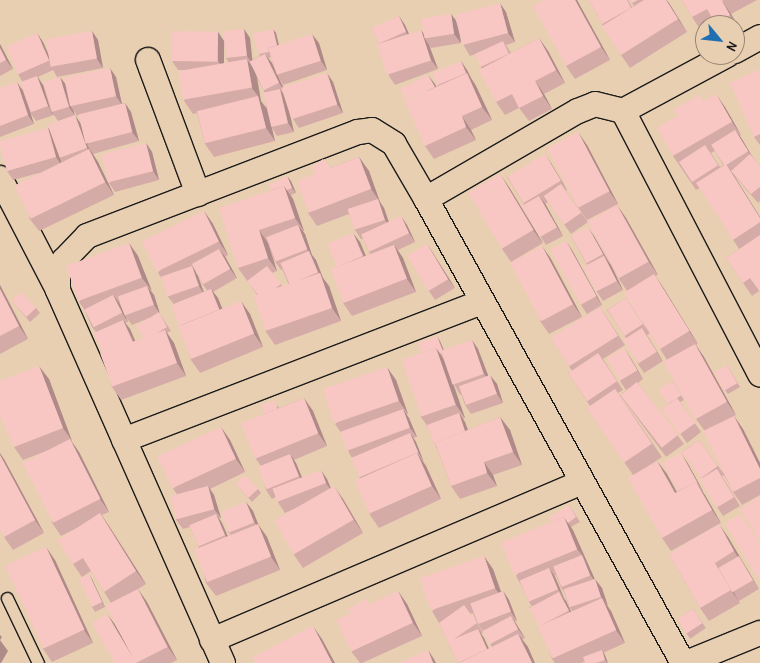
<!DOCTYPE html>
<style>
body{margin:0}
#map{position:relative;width:760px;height:663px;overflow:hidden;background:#e9cfb1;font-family:"Patrick Hand",sans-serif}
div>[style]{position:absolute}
.roads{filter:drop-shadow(1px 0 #1c1c1c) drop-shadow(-1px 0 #1c1c1c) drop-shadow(0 1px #1c1c1c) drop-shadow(0 -1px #1c1c1c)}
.lane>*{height:11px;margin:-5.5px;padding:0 5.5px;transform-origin:5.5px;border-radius:5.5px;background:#e9cfb1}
.street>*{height:24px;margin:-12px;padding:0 12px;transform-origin:12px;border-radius:12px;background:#e9cfb1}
.wall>*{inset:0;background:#d5aba8;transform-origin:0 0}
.shaded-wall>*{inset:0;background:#ae8b88}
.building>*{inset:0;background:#f8c7c3;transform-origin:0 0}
span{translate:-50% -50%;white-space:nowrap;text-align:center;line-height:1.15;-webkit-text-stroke:5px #e9cfb1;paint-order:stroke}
.north{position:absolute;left:695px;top:15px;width:50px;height:50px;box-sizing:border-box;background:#e9cfb1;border:1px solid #978775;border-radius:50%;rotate:118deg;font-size:14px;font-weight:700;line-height:20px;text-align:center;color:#1c1c1c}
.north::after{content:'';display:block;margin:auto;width:18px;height:22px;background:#1f6fb2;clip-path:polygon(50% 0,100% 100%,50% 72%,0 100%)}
</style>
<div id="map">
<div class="roads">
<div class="lane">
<div style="left:7px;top:598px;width:72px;rotate:64.5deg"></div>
</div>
<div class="street">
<div style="left:735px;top:51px;width:29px;rotate:-29deg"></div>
<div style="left:148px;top:60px;width:143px;rotate:69.5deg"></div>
<div style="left:623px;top:111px;width:297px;rotate:62.5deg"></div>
<div style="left:0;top:178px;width:126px;rotate:62.6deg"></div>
<div style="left:426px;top:199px;width:176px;rotate:-30.1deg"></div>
<div style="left:578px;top:111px;width:18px;rotate:-22deg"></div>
<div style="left:595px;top:104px;width:29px;rotate:14deg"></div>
<div style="left:623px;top:111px;width:118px;rotate:-28.3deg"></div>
<div style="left:124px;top:440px;width:384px;rotate:-21.1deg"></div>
<div style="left:212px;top:640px;width:402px;rotate:-23.1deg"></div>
<div style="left:223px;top:663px;width:408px;rotate:-113.9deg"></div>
<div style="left:58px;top:290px;width:16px;rotate:-90deg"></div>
<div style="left:58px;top:274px;width:15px;rotate:-67deg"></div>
<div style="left:64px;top:260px;width:33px;rotate:-46deg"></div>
<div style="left:87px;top:236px;width:290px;rotate:-21deg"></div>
<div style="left:358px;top:132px;width:14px;rotate:-8deg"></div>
<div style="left:372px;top:130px;width:26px;rotate:32deg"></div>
<div style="left:394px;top:144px;width:64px;rotate:59.8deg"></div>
<div style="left:426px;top:199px;width:530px;rotate:61.02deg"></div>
<div style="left:686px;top:663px;width:80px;rotate:-22.1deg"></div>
</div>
</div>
<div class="wall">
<div style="clip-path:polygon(577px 0,610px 60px,575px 79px,566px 66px)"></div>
<div style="clip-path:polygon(589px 0,628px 0,632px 7px,634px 6px,630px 0,667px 0,687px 32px,630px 68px,621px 55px,603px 26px)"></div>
<div style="clip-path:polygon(682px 0,757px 0,731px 14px,739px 28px,735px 30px,735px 25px,716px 25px,715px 23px,711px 25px,705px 25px,705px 28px,701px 31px,692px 17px)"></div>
<div style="clip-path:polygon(506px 12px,515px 42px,506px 45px,511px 53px,539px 38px,548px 51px,565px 83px,544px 94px,552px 109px,529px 121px,519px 108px,505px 115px,496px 102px,481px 68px,481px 52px,470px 56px,464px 46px,458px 27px,461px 43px,431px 48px,429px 45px,438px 69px,395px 85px,389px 76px,379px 45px,372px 29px,399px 16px,405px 25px,409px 35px,424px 35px,457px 22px)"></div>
<div style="clip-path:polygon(evenodd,244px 29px,250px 38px,252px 60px,260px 56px,259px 54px,276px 33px,279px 45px,319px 43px,327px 70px,283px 85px,279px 78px,284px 88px,333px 82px,343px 113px,299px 128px,293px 119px,288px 105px,294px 132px,277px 136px,272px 128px,275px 141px,214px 157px,205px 144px,197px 113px,193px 114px,184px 101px,188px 70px,178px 70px,172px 61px,218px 32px,224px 41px,244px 29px,224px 42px,226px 58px,229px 63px,224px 64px,224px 42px,244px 29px,271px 57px,276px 72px,272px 63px,268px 58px,271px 57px,244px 29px,257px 78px,265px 93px,266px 108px,261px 101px,257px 78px)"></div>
<div style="clip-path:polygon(evenodd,92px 31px,98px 40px,103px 68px,57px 77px,53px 70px,38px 77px,43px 85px,66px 85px,116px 77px,122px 103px,125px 103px,131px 112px,139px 141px,93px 154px,90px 149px,98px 162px,114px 195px,39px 231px,29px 218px,39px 173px,13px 180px,7px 171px,48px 128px,70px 117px,58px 121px,54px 115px,36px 121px,31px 114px,34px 124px,0 137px,0 88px,22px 89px,22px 81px,18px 74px,43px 42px,48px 53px,92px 31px,73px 110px,77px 116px,79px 115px,83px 130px,81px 124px,75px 116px,73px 110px)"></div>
<div style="clip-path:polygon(0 44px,13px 69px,0 76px)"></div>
<div style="clip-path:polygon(461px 61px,467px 70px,471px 78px,476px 86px,492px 120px,471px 130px,476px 140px,434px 159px,425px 146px,428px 75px,436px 87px)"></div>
<div style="clip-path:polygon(760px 69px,760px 145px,754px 137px)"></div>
<div style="clip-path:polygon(evenodd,704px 101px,725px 107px,741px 135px,740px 136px,752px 156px,760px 166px,760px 201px,758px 203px,732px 173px,760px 217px,760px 292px,759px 291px,752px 296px,726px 258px,739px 249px,700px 188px,696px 190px,673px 156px,704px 101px,715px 151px,723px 165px,720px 167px,711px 153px,715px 151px)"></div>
<div style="clip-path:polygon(146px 143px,152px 152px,159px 180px,115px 192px,109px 183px)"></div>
<div style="clip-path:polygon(587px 145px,618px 204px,587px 220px,578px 207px)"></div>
<div style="clip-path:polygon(359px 157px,369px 171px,380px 202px,384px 208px,389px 222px,407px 225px,415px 242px,398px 250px,403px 258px,416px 292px,352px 316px,343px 303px,337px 266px,360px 242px,366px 256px,370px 254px,363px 239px,361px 239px,355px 230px,349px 214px,317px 226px,308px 213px,330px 168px)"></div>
<div style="clip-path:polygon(551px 163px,567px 190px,566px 191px,588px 222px,617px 205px,626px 218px,658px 275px,655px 276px,698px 344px,696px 345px,704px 357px,736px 415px,734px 416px,743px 429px,760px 463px,760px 495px,742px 505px,733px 492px,724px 475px,722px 476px,740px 506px,723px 516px,717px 507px,702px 479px,682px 452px,699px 440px,724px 474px,704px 430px,696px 419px,667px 360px,650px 333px,647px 335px,663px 361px,644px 373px,638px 364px,626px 338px,607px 310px,626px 298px,647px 330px,627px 291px,619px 279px,588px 222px,571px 234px,548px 202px,545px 204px,563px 236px,546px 245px,540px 236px,524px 205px,507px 177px)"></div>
<div style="clip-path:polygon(evenodd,291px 181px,296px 193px,291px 195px,293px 199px,304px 231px,303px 232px,305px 234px,312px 255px,316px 260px,323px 278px,329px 286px,341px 321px,275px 345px,266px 332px,258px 296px,238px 268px,271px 190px,291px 181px,268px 243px,274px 260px,281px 270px,282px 269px,289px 285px,283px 287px,272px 273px,277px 271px,268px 243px)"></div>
<div style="clip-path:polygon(509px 187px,543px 243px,511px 262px,502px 249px)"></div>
<div style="clip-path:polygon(evenodd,204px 211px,213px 224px,228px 255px,225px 257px,237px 278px,213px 292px,218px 298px,222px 308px,250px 314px,263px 347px,200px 373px,191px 360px,173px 303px,168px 297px,162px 279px,158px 273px,204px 211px,196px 271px,203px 285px,207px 290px,204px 292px,198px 276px,195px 272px,196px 271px)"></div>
<div style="clip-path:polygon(571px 236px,594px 236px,611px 265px,623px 290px,603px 301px,597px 292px,587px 265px)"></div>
<div style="clip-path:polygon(evenodd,129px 243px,138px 256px,151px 291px,154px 295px,160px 314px,171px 331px,167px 333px,174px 343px,186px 376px,121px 400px,112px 387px,103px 353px,96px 332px,92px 327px,84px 309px,79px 302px,129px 243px,119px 303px,121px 303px,125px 316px,132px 325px,149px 318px,144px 338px,135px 341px,130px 329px,125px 323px,128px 322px,119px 303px)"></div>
<div style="clip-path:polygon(427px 244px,455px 288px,435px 300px,429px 291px)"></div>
<div style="clip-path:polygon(542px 246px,551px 259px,582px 317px,549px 334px,540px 321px)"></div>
<div style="clip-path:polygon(572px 250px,602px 305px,587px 314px,581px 305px)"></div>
<div style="clip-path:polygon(0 285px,28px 339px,0 354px)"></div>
<div style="clip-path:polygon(12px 301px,36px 308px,40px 313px,30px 322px)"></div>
<div style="clip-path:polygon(600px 307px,625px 345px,603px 359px,623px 390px,618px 393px,662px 457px,645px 468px,657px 461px,667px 474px,677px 492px,678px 491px,687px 462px,703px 491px,703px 492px,721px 523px,671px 551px,662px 538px,633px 475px,587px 408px,590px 406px,568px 373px,572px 371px,552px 339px)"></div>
<div style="clip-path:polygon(472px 340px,478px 349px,488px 376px,497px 384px,503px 403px,471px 414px,465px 405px,461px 394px,460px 395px,453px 382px,465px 418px,463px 419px,465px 422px,468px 430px,500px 417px,510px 430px,522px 465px,493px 475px,497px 486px,460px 499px,451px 486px,437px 449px,435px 446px,428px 427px,421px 417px,422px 353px,440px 341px,444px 351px)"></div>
<div style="clip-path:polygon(630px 357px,643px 379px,638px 383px,684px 444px,666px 457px,620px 395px,633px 385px,626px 390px,620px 381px)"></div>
<div style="clip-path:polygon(727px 365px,740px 387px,728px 394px,725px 390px)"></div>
<div style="clip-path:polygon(49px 379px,72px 441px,71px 441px,79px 452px,109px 512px,102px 515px,146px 584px,138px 589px,147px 602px,177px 660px,171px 663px,115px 663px,114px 623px,129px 649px,111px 603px,91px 571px,82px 577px,73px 564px,75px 529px,61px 536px,52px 523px,49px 450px,23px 460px,14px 447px)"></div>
<div style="clip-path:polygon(396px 380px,408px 414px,406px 414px,409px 418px,417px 437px,413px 438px,416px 442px,423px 462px,426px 466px,441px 499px,379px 528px,370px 515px,360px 479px,352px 458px,349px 453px,342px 434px,335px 424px)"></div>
<div style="clip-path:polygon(672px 381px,684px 400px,680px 402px,701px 432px,687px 443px,662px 409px,669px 404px)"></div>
<div style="clip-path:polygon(304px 398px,313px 411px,327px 446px,294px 460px,296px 463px,302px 478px,327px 479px,331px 488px,343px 499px,363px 533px,303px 568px,294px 555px,298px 507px,285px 513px,279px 504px,276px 497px,272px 499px,266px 490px,261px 466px,256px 459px,264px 414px,278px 406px,279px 408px)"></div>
<div style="clip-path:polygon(221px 427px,230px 440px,245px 472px,210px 489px,214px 495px,221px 518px,219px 518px,222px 523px,228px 536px,231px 535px,228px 532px,246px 502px,253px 511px,258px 525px,267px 537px,280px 570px,216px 596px,206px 583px,199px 548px,190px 527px,183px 529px,176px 520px,177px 494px,173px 489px)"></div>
<div style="clip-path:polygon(4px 459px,44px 533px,13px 550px,4px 537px)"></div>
<div style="clip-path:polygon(236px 484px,258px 489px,261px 493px,252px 502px)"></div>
<div style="clip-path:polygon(evenodd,569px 505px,580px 522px,571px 527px,595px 580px,602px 588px,607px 606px,611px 611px,625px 643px,603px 653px,608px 663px,585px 663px,584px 662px,581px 663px,555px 663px,552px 659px,540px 627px,529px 607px,532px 606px,529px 602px,521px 585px,516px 576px,552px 522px,569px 505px,556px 575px,561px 588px,564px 592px,569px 607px,573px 612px,571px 612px,564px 598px,555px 576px,556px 575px)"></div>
<div style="clip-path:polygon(728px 537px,759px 589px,739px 601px,734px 594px,740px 603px,709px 621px,700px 608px,669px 554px)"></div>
<div style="clip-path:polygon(55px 560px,93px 643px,52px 662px,43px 649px)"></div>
<div style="clip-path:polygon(evenodd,493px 569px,501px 591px,503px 591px,509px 600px,517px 621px,515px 622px,525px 638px,522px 640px,528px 647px,458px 663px,439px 623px,432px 611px,493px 569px,473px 613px,477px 623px,483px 631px,492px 647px,489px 649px,484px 638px,481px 634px,483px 632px,470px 614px,473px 613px)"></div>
<div style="clip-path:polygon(92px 579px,105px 607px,95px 612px,92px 607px)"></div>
<div style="clip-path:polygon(398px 591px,407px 604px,422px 636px,362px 663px,360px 663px,351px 651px)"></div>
<div style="left:693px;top:609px;width:23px;height:19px;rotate:56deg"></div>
</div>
<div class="shaded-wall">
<div style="clip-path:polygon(575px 0,577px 0,610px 60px,601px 47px)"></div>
<div style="clip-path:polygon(666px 0,669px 3px,687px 32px,678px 19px)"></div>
<div style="clip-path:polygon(722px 1px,731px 14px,739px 28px,730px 15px)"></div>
<div style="clip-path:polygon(500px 3px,506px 12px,515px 42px,508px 33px)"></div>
<div style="clip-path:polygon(451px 14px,458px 23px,461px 43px,454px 34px)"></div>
<div style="clip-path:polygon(399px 16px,405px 25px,412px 41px,406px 32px)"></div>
<div style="clip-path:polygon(244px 29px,250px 38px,253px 65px,247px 56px)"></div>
<div style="clip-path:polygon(273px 29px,276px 33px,281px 54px,278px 50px)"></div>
<div style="clip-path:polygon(421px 30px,427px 38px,425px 39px,429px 45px,438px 69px,431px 60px)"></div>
<div style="clip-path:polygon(92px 31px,98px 40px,103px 68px,97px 59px)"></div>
<div style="clip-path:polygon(218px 32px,224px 41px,224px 70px,218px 61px)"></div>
<div style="clip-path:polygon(37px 33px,43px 42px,54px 67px,49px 60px)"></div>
<div style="clip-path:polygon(312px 34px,319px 43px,327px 70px,321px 61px)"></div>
<div style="clip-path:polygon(539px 38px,548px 51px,565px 83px,556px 70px)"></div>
<div style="clip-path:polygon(0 44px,13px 69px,6px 60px,0 48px)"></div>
<div style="clip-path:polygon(265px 54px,272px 63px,285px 92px,279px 83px)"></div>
<div style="clip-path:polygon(247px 59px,256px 72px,261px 101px,267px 109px,275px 141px,266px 128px,258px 96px,252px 88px)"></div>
<div style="clip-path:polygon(461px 61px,467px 70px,471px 78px,476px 86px,492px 120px,482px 107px,467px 76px)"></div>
<div style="clip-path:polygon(110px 68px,116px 77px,122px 105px,116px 96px)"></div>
<div style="clip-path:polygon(327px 73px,333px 82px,343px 113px,337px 104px)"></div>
<div style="clip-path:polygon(428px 75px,435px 84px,442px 99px,436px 90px)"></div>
<div style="clip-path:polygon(37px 76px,43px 85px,51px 112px,54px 115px,48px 106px)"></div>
<div style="clip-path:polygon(60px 77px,67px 86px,71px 107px,73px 110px,75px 116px,69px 107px)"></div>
<div style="clip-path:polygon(535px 81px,544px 94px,552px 109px,543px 96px)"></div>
<div style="clip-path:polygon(17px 82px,23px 91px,34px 124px,28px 115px)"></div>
<div style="clip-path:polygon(280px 89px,286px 98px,294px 132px,288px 123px)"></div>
<div style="clip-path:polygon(716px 94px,725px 107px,741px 135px,732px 122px)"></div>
<div style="clip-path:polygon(125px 103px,131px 112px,139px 141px,132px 132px)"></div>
<div style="clip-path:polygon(75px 115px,81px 124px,88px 144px,87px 145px,98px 162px,114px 195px,105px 182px,93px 158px,87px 148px)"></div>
<div style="clip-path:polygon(462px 116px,471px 130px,476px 140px,466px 127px)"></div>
<div style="clip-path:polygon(48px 128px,55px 137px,62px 166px,56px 157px)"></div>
<div style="clip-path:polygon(735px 130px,742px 139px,754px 160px,748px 151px)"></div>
<div style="clip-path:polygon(578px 132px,587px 145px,618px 204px,609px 191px)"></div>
<div style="clip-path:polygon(146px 143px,152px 152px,159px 180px,153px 171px)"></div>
<div style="clip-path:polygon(545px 154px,551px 163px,567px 190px,561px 181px)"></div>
<div style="clip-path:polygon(359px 157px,369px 171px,380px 202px,384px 208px,391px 229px,385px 220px,378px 199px,371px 189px)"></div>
<div style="clip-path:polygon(726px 164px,735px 177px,760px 217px,760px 218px)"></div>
<div style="clip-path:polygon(500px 174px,509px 187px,543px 243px,533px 230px)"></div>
<div style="clip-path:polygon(287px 176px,291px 181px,296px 193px,292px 188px)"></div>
<div style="clip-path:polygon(284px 186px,293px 199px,304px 231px,295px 218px)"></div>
<div style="clip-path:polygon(539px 196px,546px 205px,563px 236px,557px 227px)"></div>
<div style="clip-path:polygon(617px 205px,626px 218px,658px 275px,649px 262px)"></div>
<div style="clip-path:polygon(204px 211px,213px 224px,228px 255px,219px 242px)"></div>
<div style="clip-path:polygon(401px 216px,407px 225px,415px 242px,409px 233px)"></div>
<div style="clip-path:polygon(298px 225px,305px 234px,312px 255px,316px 260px,323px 278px,329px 286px,341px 321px,332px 308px,321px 276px,318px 272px,311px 256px,307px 249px)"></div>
<div style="clip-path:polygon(588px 227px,594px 236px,609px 263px,603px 254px)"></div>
<div style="clip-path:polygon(259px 230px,268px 243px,277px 271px,268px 258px)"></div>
<div style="clip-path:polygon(353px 233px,360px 242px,370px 266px,364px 257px)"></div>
<div style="clip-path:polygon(566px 241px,572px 250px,602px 305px,596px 296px)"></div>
<div style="clip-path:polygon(129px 243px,138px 256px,152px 291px,142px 278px)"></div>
<div style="clip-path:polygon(427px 244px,433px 253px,455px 288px,448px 279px)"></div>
<div style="clip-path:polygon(394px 245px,403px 258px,416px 292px,407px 279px)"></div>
<div style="clip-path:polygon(542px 246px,551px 259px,582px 317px,573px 304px)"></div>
<div style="clip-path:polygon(219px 249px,226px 258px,237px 278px,230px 269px)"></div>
<div style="clip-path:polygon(604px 256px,611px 265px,623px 290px,617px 281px)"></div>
<div style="clip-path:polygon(192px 266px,198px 276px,205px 296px,199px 286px)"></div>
<div style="clip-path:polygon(654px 274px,663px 287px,698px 344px,689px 331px)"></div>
<div style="clip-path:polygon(0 285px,28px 339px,19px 326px,0 289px)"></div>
<div style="clip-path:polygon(147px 286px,154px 295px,160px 314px,154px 305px)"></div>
<div style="clip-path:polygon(211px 289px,218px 298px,226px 318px,219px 309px)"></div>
<div style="clip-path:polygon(113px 295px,120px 304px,128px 322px,122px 313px)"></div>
<div style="clip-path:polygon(241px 301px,250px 314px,263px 347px,254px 334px)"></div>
<div style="clip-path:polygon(123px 320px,130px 329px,140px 352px,134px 343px)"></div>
<div style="clip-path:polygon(642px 328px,648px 337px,663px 361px,657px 352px)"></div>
<div style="clip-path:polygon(165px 330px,174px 343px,186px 376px,177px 363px)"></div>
<div style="clip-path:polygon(437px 336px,440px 341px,447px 358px,444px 353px)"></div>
<div style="clip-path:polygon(472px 340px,478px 349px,491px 383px,484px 374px)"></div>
<div style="clip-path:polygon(695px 344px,704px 357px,736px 415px,727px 402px)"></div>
<div style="clip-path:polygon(436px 348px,445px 361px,465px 418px,456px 405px)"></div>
<div style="clip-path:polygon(624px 348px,630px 357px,643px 379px,637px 370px)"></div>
<div style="clip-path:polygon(39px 366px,49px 379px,72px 441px,63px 428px)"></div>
<div style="clip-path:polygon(387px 367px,396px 380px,408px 414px,399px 401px)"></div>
<div style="clip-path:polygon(490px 375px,497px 384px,503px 403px,497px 394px)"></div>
<div style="clip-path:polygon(304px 398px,313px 411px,327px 446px,318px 433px)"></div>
<div style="clip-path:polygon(403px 409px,409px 418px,417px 437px,410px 428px)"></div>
<div style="clip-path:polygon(459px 413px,465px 422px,473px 444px,466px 435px)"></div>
<div style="clip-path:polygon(734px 416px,743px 429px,760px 463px,760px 469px)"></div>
<div style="clip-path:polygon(500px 417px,510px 430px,522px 465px,513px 452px)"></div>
<div style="clip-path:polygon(221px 427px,230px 440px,245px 472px,236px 459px)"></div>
<div style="clip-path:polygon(410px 433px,416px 442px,424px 462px,418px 452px)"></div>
<div style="clip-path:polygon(70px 439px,79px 452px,109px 512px,100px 499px)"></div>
<div style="clip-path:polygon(0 453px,4px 459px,44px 533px,35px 520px,0 455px)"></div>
<div style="clip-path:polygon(417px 453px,426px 466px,441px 499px,432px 486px)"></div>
<div style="clip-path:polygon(681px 453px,687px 462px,703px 491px,697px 482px)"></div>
<div style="clip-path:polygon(290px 454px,296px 463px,305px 485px,299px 476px)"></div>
<div style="clip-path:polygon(657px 461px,667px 474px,684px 506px,675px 493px)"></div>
<div style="clip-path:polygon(484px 462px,493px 475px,497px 486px,487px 473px)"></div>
<div style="clip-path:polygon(321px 470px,327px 479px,332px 492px,326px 483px)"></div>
<div style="clip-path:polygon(696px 482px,705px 495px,721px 523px,712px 510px)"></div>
<div style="clip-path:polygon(208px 486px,214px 495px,221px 518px,214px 509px)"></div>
<div style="clip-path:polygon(334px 486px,343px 499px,363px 533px,354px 520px)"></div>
<div style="clip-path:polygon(246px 502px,253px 511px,261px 531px,254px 522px)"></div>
<div style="clip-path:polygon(100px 513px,109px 526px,146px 584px,136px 571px)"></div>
<div style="clip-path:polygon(216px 514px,222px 523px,231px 544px,225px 535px)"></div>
<div style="clip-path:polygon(564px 517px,573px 530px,597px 584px,590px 575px,582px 555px,577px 549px)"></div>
<div style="clip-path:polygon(258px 524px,267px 537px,280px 570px,271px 557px)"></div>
<div style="clip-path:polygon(719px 524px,728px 537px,759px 589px,734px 551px)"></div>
<div style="clip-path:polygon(46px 547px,55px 560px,93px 643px,84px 630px)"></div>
<div style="clip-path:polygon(484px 556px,493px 569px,504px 601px,495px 588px)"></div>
<div style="clip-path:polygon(715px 563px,724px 576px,740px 603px,731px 590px)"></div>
<div style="clip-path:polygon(549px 568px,555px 577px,564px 598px,558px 589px)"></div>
<div style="clip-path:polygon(89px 574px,92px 579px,105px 607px,102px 602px)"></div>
<div style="clip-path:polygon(595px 579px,602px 588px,608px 606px,601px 597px)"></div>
<div style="clip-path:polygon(138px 589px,147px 602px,177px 660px,168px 647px)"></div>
<div style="clip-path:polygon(398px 591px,407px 604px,422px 636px,413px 623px)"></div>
<div style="clip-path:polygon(503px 591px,509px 600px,517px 621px,511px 612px)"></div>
<div style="clip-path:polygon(559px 592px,566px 601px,575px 620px,569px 611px)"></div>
<div style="clip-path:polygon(602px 598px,611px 611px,625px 643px,616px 630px)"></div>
<div style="clip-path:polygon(107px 614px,114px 623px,137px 663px,136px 663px)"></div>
<div style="clip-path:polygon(511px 616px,517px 625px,525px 638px,518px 629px)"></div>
<div style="clip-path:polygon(313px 626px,322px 639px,335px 663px,332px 663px)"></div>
<div style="clip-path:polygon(478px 629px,484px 638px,494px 660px,488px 651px)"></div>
<div style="clip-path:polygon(518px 634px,528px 647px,535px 663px,532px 663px)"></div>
<div style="clip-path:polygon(0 635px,2px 637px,0 640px,8px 651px,1px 663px,0 663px)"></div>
<div style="clip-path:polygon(428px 650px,434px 659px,436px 663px,433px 663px)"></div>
<div style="clip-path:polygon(602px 650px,605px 655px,608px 663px,605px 660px)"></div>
</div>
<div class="building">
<div style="clip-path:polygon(544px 0,575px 0,601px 47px,566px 66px,533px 6px)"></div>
<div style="clip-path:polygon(589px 0,627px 0,631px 8px,602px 24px)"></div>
<div style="clip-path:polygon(630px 0,638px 0,632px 3px)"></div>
<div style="clip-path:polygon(644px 0,666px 0,678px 19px,621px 55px,602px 26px)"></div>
<div style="clip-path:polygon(682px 0,723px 0,722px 1px,730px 15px,715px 23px,707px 9px,692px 17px)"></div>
<div style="left:500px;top:3px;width:31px;height:47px;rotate:75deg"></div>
<div style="left:451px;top:14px;width:20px;height:30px;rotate:81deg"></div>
<div style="left:399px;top:16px;width:17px;height:30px;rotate:66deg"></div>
<div style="left:244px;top:29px;width:27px;height:21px;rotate:84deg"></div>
<div style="clip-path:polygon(273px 29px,277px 45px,268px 48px,269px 52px,259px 54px,253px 34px)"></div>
<div style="left:421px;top:30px;width:32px;height:46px;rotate:72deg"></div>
<div style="left:92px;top:31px;width:28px;height:47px;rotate:80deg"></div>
<div style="left:172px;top:31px;width:46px;height:30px;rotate:1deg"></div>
<div style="left:37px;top:33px;width:30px;height:34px;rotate:66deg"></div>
<div style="left:312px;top:34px;width:28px;height:46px;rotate:72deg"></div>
<div style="clip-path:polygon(539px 38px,556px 70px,535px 81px,543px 96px,519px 108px,512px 94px,496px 102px,479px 70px)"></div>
<div style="left:503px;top:41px;width:14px;height:31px;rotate:65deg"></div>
<div style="clip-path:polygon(0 48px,6px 60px,0 63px)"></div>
<div style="left:265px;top:54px;width:32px;height:17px;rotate:64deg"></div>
<div style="left:247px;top:59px;width:29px;height:70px;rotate:80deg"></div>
<div style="left:461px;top:61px;width:13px;height:31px;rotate:67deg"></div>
<div style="left:110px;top:68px;width:29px;height:47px;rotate:78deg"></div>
<div style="clip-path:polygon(760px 69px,760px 134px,754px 137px,730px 83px)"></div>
<div style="left:327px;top:73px;width:33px;height:48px;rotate:72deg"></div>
<div style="clip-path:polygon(467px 73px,482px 107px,462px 116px,466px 127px,425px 146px,405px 101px)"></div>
<div style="clip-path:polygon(428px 75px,435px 87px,405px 100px,400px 89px)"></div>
<div style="left:37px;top:76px;width:32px;height:18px;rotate:70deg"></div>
<div style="left:60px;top:77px;width:31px;height:18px;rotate:73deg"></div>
<div style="clip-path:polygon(17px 82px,28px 115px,0 126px,0 88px)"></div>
<div style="left:280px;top:89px;width:35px;height:17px;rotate:77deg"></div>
<div style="left:716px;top:94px;width:32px;height:68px;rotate:60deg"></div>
<div style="left:699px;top:95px;width:8px;height:29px;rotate:60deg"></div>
<div style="left:258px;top:96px;width:33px;height:63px;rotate:76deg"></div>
<div style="left:125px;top:103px;width:30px;height:48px;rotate:76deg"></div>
<div style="left:75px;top:115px;width:35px;height:29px;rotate:70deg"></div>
<div style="clip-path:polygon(48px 128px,56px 157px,7px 171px,0 147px,0 141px)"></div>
<div style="left:735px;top:130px;width:25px;height:28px;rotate:58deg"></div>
<div style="left:578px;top:132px;width:67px;height:35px;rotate:62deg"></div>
<div style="left:146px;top:143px;width:29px;height:46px;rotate:76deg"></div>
<div style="left:705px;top:145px;width:24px;height:31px;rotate:57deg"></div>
<div style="left:89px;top:149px;width:37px;height:83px;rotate:64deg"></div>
<div style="left:545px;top:154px;width:31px;height:44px;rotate:59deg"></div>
<div style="clip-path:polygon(750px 154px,760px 166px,760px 187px,751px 194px,731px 171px)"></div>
<div style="left:359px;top:157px;width:34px;height:67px;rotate:69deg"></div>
<div style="clip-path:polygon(323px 159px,330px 168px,316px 174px,311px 168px)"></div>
<div style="clip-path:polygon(726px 164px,760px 218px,760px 222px,733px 240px,696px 183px)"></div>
<div style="left:500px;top:174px;width:65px;height:37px;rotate:59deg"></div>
<div style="clip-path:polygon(287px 176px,292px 188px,287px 190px,284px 186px,271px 190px,269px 185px)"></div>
<div style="left:561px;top:184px;width:35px;height:21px;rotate:55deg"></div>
<div style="clip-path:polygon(284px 186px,295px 218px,259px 230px,268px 258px,238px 268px,219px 208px)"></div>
<div style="left:539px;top:196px;width:36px;height:20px;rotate:60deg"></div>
<div style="left:378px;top:199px;width:22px;height:32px;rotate:72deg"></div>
<div style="left:617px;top:205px;width:65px;height:34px;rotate:61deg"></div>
<div style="left:204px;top:211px;width:34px;height:69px;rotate:64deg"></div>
<div style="left:401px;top:216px;width:19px;height:44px;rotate:65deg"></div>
<div style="left:298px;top:225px;width:26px;height:34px;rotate:69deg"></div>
<div style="left:588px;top:227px;width:31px;height:19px;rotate:61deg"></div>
<div style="left:353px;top:233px;width:25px;height:28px;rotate:67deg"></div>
<div style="clip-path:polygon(760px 235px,760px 292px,750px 278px,743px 283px,726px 258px)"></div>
<div style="left:566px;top:241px;width:63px;height:18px;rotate:61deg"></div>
<div style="left:129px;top:243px;width:37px;height:67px;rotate:70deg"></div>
<div style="left:427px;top:244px;width:41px;height:23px;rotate:59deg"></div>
<div style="left:394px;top:245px;width:36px;height:68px;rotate:69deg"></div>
<div style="left:542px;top:246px;width:66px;height:36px;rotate:62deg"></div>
<div style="left:219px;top:249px;width:23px;height:31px;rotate:61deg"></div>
<div style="left:309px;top:251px;width:23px;height:31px;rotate:67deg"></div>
<div style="left:604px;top:256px;width:28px;height:23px;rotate:63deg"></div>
<div style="left:192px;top:266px;width:21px;height:33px;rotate:71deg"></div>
<div style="clip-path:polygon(267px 266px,281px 284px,272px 291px,259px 296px,247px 281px)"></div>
<div style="left:320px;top:273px;width:37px;height:70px;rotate:71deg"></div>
<div style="left:654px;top:274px;width:67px;height:35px;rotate:58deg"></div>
<div style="left:147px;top:286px;width:20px;height:31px;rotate:70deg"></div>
<div style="clip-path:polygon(0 289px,19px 326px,0 336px)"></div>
<div style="left:211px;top:289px;width:22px;height:43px;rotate:68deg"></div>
<div style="left:21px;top:292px;width:22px;height:13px;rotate:47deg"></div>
<div style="left:113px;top:295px;width:20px;height:32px;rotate:63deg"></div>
<div style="left:626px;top:298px;width:31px;height:22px;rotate:57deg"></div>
<div style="left:241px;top:301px;width:35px;height:68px;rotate:68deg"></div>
<div style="left:600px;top:307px;width:34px;height:58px;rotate:58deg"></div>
<div style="clip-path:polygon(159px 312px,167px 327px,155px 334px,144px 338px,136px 326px)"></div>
<div style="left:123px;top:320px;width:24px;height:32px;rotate:66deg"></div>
<div style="left:642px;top:328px;width:28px;height:22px;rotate:58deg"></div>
<div style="left:165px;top:330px;width:35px;height:69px;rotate:70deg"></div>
<div style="clip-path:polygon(437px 336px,443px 352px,441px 352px,442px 354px,441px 354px,436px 348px,422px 353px,418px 343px)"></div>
<div style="left:472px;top:340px;width:36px;height:33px;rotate:71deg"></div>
<div style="left:695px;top:344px;width:66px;height:36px;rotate:61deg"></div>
<div style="left:436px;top:348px;width:60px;height:36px;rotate:71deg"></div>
<div style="left:624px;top:348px;width:26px;height:20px;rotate:59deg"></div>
<div style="left:598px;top:353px;width:34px;height:36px;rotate:56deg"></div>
<div style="left:727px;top:365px;width:21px;height:15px;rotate:61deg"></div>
<div style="clip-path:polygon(39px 366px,63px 428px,14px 447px,0 416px,0 381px)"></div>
<div style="left:387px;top:367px;width:36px;height:68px;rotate:71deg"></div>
<div style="left:490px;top:375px;width:20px;height:33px;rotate:70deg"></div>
<div style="left:672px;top:381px;width:17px;height:16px;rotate:57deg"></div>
<div style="left:637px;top:382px;width:67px;height:21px;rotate:52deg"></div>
<div style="left:615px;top:389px;width:66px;height:34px;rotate:56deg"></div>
<div style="left:304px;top:398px;width:38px;height:68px;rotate:68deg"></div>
<div style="left:677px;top:398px;width:31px;height:19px;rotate:54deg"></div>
<div style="clip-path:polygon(275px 401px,277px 409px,264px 414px,262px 404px)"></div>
<div style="left:403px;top:409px;width:20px;height:67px;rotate:70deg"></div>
<div style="clip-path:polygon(459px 413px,465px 431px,435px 443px,436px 446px,435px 446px,427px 425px)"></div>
<div style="clip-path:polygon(734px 416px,760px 469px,760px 478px,733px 492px,703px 431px)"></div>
<div style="clip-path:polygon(500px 417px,513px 452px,484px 462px,487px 473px,451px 486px,435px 443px)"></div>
<div style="left:221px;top:427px;width:35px;height:70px;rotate:65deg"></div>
<div style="left:410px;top:433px;width:21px;height:64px;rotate:67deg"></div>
<div style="left:70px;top:439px;width:67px;height:53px;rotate:63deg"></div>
<div style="left:699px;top:440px;width:32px;height:21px;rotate:54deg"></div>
<div style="left:417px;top:453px;width:36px;height:68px;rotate:66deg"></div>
<div style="clip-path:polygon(681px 453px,697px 482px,696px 483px,696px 482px,678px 491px,662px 463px)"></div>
<div style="left:290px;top:454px;width:24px;height:35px;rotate:68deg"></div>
<div style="clip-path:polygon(0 455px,35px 520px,4px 537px,0 530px)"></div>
<div style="clip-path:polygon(657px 461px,675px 493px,696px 482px,712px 510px,662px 538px,628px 478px)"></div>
<div style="left:717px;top:469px;width:33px;height:20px;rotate:59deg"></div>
<div style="left:321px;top:470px;width:14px;height:52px;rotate:69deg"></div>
<div style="left:245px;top:475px;width:19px;height:13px;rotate:47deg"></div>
<div style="left:208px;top:486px;width:24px;height:39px;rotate:75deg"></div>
<div style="left:334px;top:486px;width:39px;height:69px;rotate:60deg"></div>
<div style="clip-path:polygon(760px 496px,760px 541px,740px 509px)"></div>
<div style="left:246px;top:502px;width:22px;height:27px;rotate:68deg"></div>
<div style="clip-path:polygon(569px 505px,576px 517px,568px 523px,564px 517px,552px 522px,549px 518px)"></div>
<div style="clip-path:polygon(100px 513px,136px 571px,104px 592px,83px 558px,73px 564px,58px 540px)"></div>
<div style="left:216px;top:514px;width:23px;height:29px;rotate:67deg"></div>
<div style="clip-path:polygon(740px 514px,760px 544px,760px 580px,759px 580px,725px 524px)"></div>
<div style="left:564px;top:517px;width:35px;height:68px;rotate:68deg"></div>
<div style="left:258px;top:524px;width:35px;height:69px;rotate:68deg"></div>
<div style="clip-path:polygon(719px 524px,734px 551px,715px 563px,731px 590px,700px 608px,669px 554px)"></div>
<div style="left:46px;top:547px;width:91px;height:45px;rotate:65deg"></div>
<div style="left:582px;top:555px;width:22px;height:31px;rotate:68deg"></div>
<div style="left:484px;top:556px;width:34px;height:68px;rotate:71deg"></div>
<div style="left:739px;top:556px;width:28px;height:24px;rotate:60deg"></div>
<div style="left:549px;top:568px;width:23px;height:32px;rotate:67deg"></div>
<div style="left:89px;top:574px;width:31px;height:11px;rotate:65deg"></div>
<div style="left:595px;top:579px;width:19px;height:33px;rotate:72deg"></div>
<div style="left:138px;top:589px;width:65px;height:36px;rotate:63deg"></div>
<div style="left:398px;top:591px;width:35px;height:68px;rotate:65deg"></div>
<div style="left:503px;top:591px;width:22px;height:35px;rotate:69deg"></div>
<div style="left:559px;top:592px;width:21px;height:34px;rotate:62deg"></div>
<div style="left:602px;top:598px;width:35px;height:70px;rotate:66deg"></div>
<div style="clip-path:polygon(366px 599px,369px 604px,350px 613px,348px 609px)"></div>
<div style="clip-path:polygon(464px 605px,477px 623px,454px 639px,478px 629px,487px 649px,458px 663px,439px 623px)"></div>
<div style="left:693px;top:609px;width:17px;height:19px;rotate:57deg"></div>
<div style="clip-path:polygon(107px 614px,136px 663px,115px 663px,92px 623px)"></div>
<div style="left:511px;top:616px;width:15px;height:32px;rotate:62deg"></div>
<div style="clip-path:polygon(313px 626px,332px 663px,256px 663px,253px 657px)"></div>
<div style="clip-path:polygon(518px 634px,532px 663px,459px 663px)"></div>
<div style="clip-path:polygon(428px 650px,433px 663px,399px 663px)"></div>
<div style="clip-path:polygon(602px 650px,605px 660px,596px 663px,585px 663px,583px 657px)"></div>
</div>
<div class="north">N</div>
</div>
